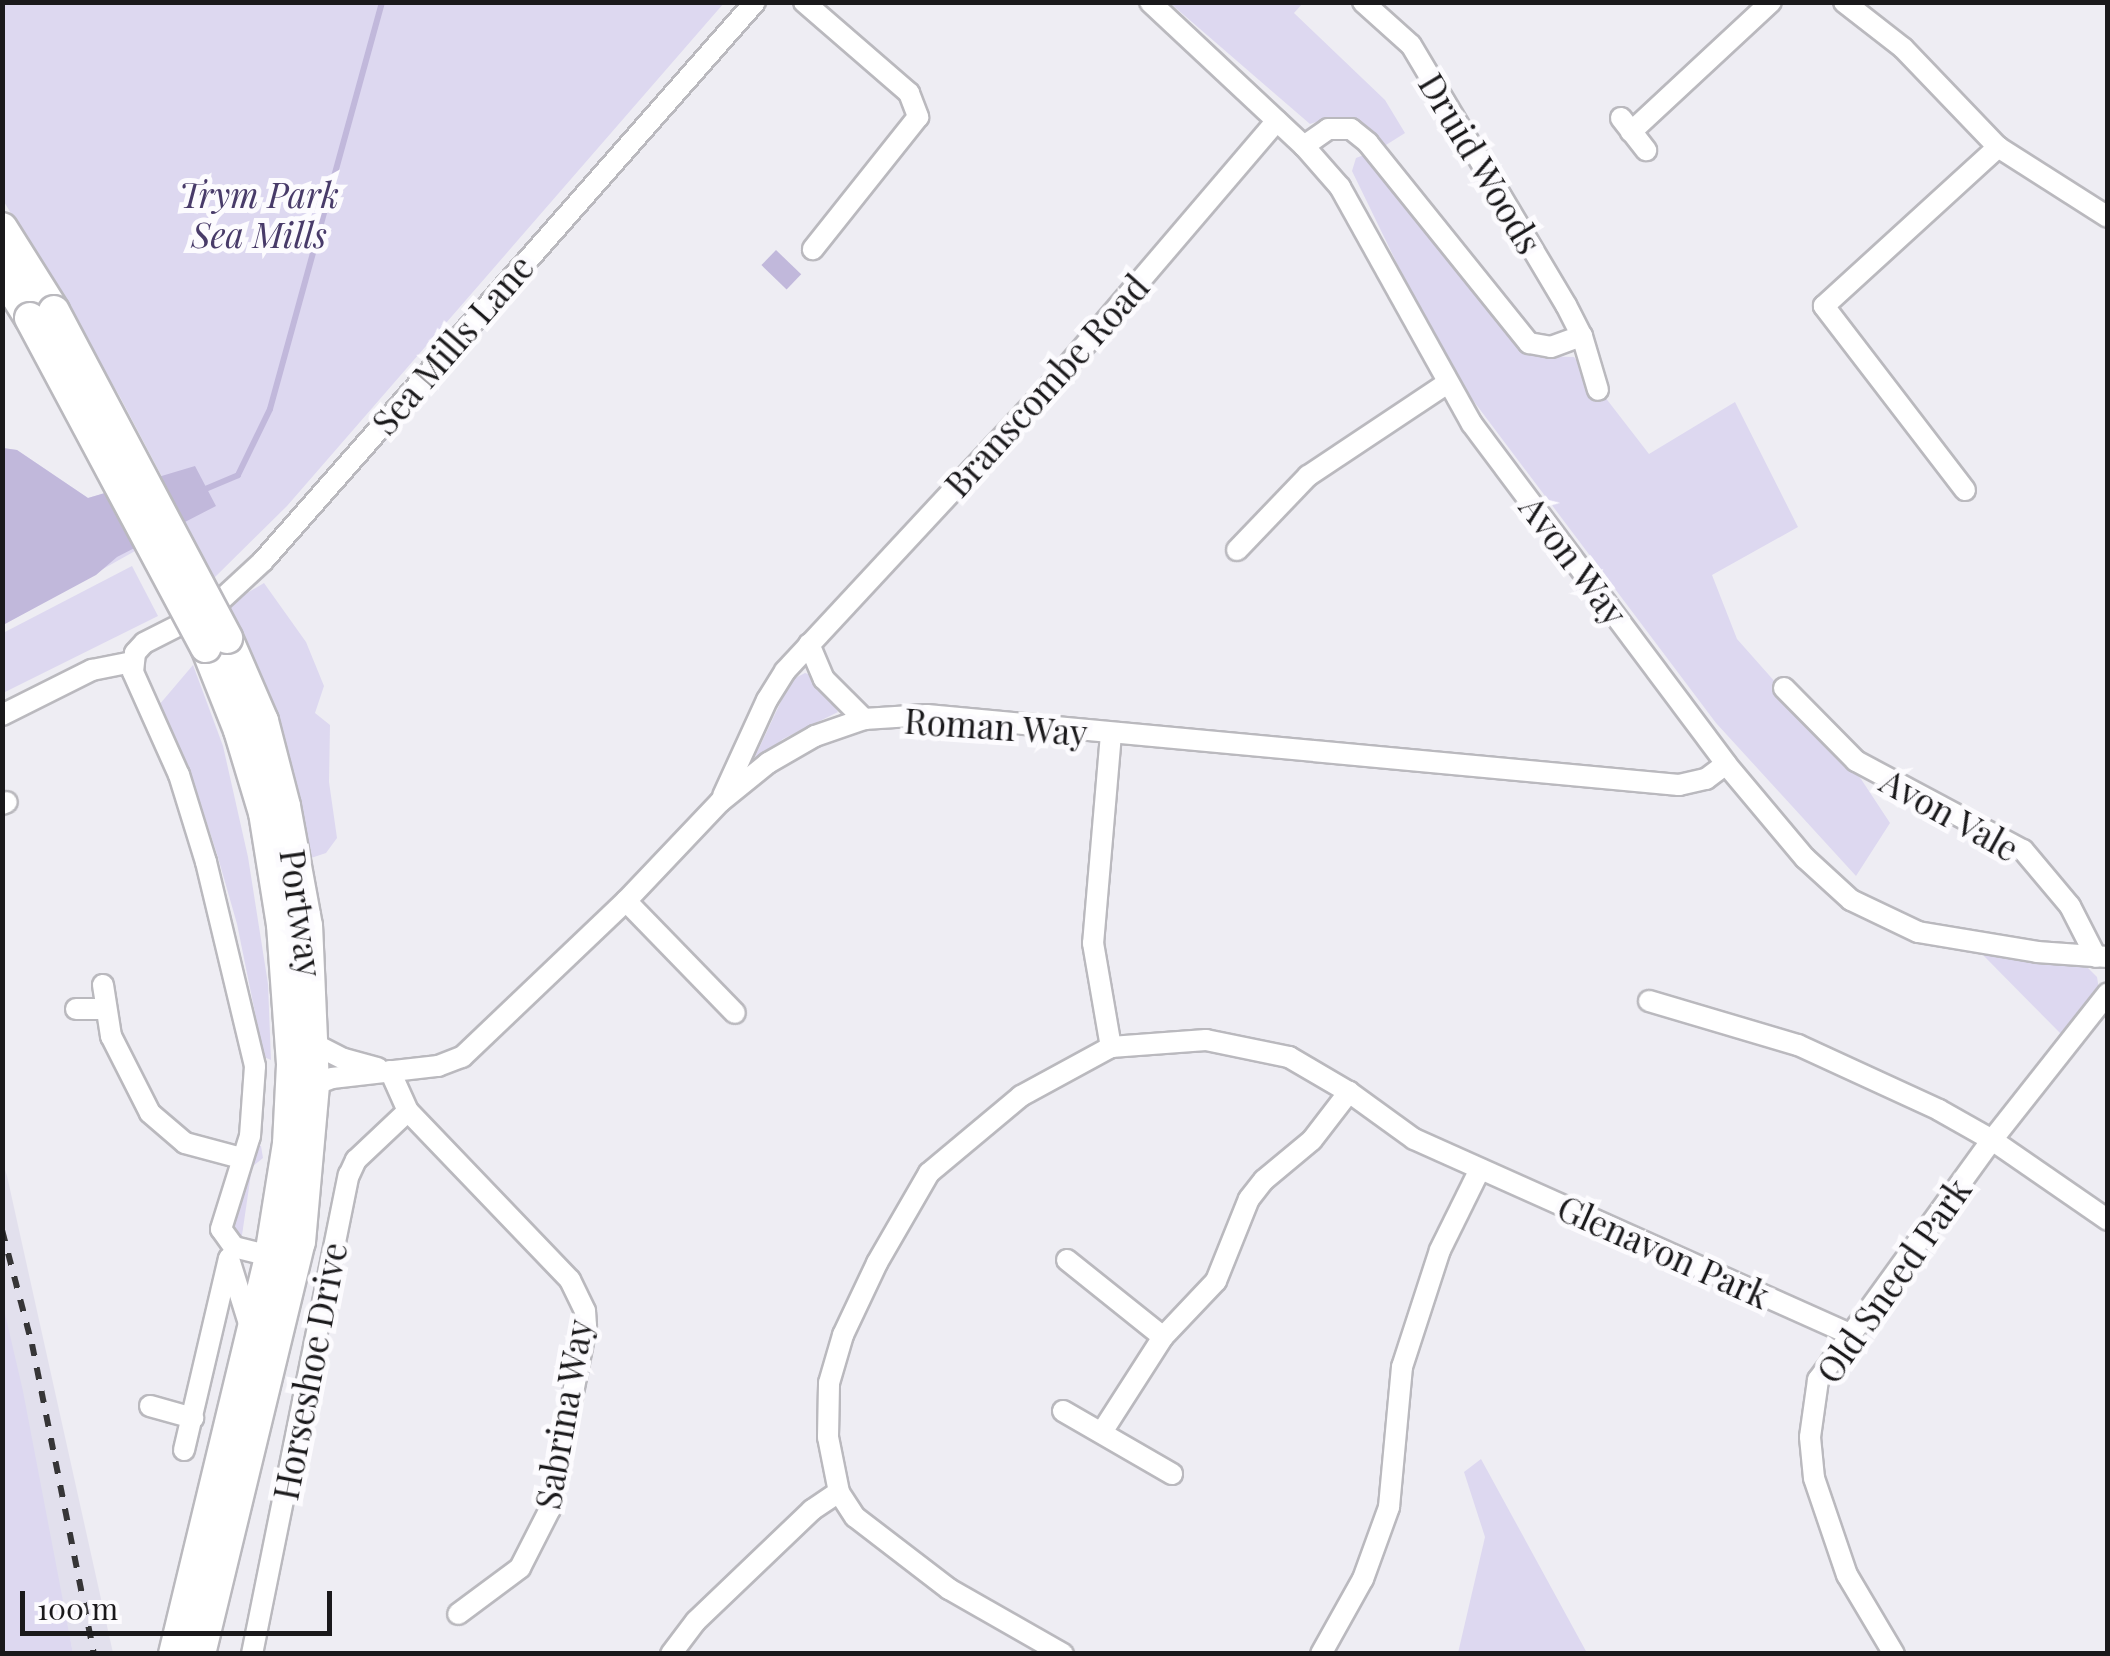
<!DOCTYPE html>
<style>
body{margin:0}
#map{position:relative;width:2110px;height:1656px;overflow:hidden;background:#eeedf3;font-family:"Playfair Display",serif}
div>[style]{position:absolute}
.built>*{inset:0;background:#e2e0ed}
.green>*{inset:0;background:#ddd8f0}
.water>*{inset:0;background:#c1b8db;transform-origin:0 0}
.stream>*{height:6px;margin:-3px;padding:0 3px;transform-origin:3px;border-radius:3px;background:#c1b8db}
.roads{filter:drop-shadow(2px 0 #bab9be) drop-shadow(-2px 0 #bab9be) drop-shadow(0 2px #bab9be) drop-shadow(0 -2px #bab9be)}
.minor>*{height:20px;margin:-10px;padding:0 10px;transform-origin:10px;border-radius:10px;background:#fff}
.highway>*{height:30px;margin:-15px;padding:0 15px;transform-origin:15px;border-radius:15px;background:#fff}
.rail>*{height:6px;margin-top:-3px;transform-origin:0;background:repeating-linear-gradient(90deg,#363537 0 12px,transparent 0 24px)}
.bridges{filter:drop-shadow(2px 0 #bab9be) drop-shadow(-2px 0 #bab9be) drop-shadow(0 2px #bab9be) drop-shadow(0 -2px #bab9be)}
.highway-bridge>*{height:30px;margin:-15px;padding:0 15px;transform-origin:15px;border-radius:15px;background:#fff}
span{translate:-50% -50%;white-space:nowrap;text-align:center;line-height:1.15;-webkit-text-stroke:10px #fcfbfe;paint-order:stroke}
.street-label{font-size:35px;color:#1a191b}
.park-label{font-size:35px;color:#483b69;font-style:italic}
.frame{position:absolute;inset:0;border:5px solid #1a191b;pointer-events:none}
.scale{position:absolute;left:20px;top:1591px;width:312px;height:45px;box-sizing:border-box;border:5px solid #1a191b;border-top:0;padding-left:12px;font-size:30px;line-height:35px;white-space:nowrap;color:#1a191b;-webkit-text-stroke:8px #fcfbfe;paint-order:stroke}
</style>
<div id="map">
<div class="built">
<div style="clip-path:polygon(2px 1160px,7px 1176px,113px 1653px,73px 1653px,3px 1305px)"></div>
</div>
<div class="green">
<div style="clip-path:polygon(3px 3px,724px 3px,287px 506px,214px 578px,185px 523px,3px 625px,119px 525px,3px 448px,17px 450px,88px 498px,162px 477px,120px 397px,3px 200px)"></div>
<div style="clip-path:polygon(1170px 3px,1303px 3px,1294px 13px,1385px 100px,1405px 133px,1386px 145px,1358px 121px,1325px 119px,1310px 124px)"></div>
<div style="clip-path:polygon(1369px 153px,1513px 334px,1534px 356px,1574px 357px,1649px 454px,1735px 402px,1798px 527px,1712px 575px,1737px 639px,1861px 779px,1890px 823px,1856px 876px,1716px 723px,1469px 395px,1423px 317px,1352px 171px,1356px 158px)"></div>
<div style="clip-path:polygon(132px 566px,158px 616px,3px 693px,3px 633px)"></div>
<div style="clip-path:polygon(264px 583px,306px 642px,324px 686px,315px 713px,330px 725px,329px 782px,337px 838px,326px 853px,311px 858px,294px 778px,229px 616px,230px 603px)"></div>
<div style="clip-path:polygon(193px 665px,223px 746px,248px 857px,268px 984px,271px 1060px,264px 1057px,237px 924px,217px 854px,190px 772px,159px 705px)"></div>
<div style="clip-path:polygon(805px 673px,814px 676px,838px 712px,783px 739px,752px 763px,791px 680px)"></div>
<div style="clip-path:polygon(1981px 953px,2084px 964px,2097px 977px,2099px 989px,2062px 1035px)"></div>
<div style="clip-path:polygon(256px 1146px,261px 1146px,263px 1158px,252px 1167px,241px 1242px,232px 1237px,230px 1215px)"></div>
<div style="clip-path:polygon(3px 1305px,23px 1391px,73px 1653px,3px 1653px)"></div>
<div style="clip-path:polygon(1481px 1459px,1587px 1653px,1458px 1653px,1485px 1537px,1464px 1472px)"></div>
</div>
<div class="water">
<div style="left:776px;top:250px;width:35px;height:21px;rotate:44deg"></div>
<div style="clip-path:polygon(3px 448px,17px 450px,88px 498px,195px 466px,216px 506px,117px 557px,96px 575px,3px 625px)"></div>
</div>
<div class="stream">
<div style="left:203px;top:490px;width:38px;rotate:-23deg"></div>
<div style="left:238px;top:475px;width:73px;rotate:-64.1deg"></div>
<div style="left:270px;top:409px;width:422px;rotate:-74.6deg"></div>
</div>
<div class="roads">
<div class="minor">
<div style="left:804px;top:2px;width:139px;rotate:40.9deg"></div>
<div style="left:909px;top:93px;width:26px;rotate:69deg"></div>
<div style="left:918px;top:117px;width:169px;rotate:128.5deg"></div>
<div style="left:1150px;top:2px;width:211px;rotate:43.1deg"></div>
<div style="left:1304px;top:146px;width:55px;rotate:48.7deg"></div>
<div style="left:1340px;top:187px;width:271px;rotate:60.9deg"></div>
<div style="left:1472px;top:424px;width:424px;rotate:53.2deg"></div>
<div style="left:1726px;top:764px;width:123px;rotate:50deg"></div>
<div style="left:1805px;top:858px;width:62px;rotate:42.4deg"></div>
<div style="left:1851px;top:900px;width:74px;rotate:25.5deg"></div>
<div style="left:1918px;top:932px;width:121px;rotate:9.5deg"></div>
<div style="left:2037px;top:952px;width:71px;rotate:4deg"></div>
<div style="left:1363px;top:2px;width:64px;rotate:41.9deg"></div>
<div style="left:1411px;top:45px;width:303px;rotate:59.2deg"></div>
<div style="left:1566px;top:305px;width:35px;rotate:63deg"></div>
<div style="left:1582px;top:336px;width:56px;rotate:73.5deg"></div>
<div style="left:1844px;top:2px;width:75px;rotate:37.9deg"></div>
<div style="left:1903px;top:48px;width:137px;rotate:46.2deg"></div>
<div style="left:1998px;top:147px;width:130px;rotate:32.5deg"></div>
<div style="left:1621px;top:118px;width:41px;rotate:52deg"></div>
<div style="left:1631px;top:132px;width:191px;rotate:-42.9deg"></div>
<div style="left:1304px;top:146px;width:29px;rotate:-35deg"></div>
<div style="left:1328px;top:129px;width:23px"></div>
<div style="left:1351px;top:129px;width:22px;rotate:39deg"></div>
<div style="left:1368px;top:143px;width:257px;rotate:51.2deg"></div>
<div style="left:1529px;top:343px;width:22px;rotate:10deg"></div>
<div style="left:1551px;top:347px;width:33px;rotate:-20deg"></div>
<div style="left:1965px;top:490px;width:232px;rotate:-127.5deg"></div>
<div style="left:1824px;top:306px;width:236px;rotate:-42.4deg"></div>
<div style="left:1237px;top:550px;width:103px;rotate:-46.2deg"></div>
<div style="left:1308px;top:476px;width:166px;rotate:-33.7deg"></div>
<div style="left:809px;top:644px;width:38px;rotate:67deg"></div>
<div style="left:824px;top:679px;width:57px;rotate:45deg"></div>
<div style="left:1784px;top:688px;width:103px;rotate:45.4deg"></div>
<div style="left:1856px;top:761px;width:189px;rotate:28.1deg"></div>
<div style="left:2023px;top:850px;width:73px;rotate:50deg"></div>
<div style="left:2070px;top:906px;width:57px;rotate:63deg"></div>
<div style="left:2px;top:715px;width:101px;rotate:-26.6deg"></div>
<div style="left:92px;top:670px;width:41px;rotate:-11.3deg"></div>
<div style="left:1111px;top:734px;width:210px;rotate:94.9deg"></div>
<div style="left:1093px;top:943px;width:106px;rotate:80.2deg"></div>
<div style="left:723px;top:796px;width:106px;rotate:-65.4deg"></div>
<div style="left:767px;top:700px;width:34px;rotate:-58deg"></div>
<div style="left:785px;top:671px;width:392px;rotate:-47.1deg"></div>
<div style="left:1052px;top:384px;width:346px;rotate:-49.5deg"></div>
<div style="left:2px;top:804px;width:5px;rotate:-22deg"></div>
<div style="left:626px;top:901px;width:156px;rotate:45.8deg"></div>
<div style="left:103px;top:985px;width:52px;rotate:81.1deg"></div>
<div style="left:111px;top:1036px;width:86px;rotate:63.1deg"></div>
<div style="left:150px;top:1113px;width:46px;rotate:40.6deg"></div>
<div style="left:185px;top:1143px;width:58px;rotate:15deg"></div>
<div style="left:1649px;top:1001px;width:155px;rotate:16.5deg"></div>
<div style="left:1798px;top:1045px;width:155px;rotate:24.7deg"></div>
<div style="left:1939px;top:1110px;width:61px;rotate:29.5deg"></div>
<div style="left:1992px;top:1140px;width:141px;rotate:34.6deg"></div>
<div style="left:76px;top:1009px;width:28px"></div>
<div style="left:314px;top:1044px;width:34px;rotate:27deg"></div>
<div style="left:344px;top:1059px;width:35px;rotate:15deg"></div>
<div style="left:390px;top:1071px;width:44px;rotate:65.8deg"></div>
<div style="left:408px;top:1111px;width:234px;rotate:46.2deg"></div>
<div style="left:570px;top:1280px;width:34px;rotate:64deg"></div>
<div style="left:585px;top:1311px;width:16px;rotate:86deg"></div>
<div style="left:586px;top:1327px;width:186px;rotate:101.2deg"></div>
<div style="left:550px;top:1509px;width:66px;rotate:117deg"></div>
<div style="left:520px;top:1568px;width:77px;rotate:143.4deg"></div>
<div style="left:314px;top:1085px;width:19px;rotate:-21deg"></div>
<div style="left:332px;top:1078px;width:107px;rotate:-6.5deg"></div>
<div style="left:438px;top:1066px;width:26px;rotate:-21deg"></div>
<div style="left:462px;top:1057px;width:226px;rotate:-43.6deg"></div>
<div style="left:626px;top:901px;width:137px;rotate:-46.5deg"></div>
<div style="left:720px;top:802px;width:62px;rotate:-39.1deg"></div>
<div style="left:768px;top:763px;width:54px;rotate:-29.9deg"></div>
<div style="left:815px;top:736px;width:52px;rotate:-19.1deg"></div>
<div style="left:864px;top:719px;width:63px;rotate:-3.6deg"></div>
<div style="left:927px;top:715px;width:755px;rotate:5.32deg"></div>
<div style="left:1679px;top:785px;width:28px;rotate:-13deg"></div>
<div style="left:1706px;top:779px;width:25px;rotate:-37deg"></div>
<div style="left:270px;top:1256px;width:37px;rotate:-166deg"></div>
<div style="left:234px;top:1247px;width:22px;rotate:-126deg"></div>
<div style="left:221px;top:1229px;width:97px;rotate:-72.7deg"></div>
<div style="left:250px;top:1136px;width:70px;rotate:-85.9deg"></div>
<div style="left:255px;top:1066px;width:210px;rotate:-103.5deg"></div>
<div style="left:206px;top:862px;width:91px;rotate:-107.2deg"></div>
<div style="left:179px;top:775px;width:113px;rotate:-114.1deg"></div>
<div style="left:133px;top:672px;width:19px;rotate:-84deg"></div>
<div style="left:135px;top:653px;width:13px;rotate:-48deg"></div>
<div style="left:144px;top:643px;width:75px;rotate:-26.9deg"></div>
<div style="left:211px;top:609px;width:71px;rotate:-42.7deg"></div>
<div style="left:263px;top:561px;width:745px;rotate:-48.65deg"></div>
<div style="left:229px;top:1259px;width:71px;rotate:72.8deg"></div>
<div style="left:1067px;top:1260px;width:123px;rotate:38.7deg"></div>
<div style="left:150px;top:1406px;width:45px;rotate:15.6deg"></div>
<div style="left:1063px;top:1411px;width:126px;rotate:30deg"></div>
<div style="left:1102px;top:1432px;width:113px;rotate:-57.3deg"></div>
<div style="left:1163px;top:1337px;width:77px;rotate:-46.6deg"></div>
<div style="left:1216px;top:1281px;width:88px;rotate:-68.1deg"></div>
<div style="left:1249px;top:1199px;width:24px;rotate:-52deg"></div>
<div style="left:1264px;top:1180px;width:62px;rotate:-39.8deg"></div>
<div style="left:1312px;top:1140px;width:61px;rotate:-52.4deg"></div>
<div style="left:184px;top:1450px;width:197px;rotate:-76.8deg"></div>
<div style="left:252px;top:1654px;width:489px;rotate:-78.6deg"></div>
<div style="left:349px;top:1175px;width:17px;rotate:-65deg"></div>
<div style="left:356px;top:1160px;width:71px;rotate:-43.3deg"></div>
<div style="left:671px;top:1654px;width:41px;rotate:-52.9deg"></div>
<div style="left:696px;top:1621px;width:161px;rotate:-43.7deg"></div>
<div style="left:812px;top:1510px;width:32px;rotate:-34deg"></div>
<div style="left:1063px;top:1654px;width:131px;rotate:-150.3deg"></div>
<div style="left:949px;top:1589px;width:118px;rotate:-142.5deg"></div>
<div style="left:855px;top:1517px;width:30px;rotate:-123deg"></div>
<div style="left:839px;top:1492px;width:56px;rotate:-101.3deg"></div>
<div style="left:828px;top:1437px;width:54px;rotate:-88.9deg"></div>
<div style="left:829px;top:1383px;width:50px;rotate:-73.7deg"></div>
<div style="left:843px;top:1335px;width:80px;rotate:-64.7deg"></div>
<div style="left:877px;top:1263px;width:104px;rotate:-60deg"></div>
<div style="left:929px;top:1173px;width:120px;rotate:-39.9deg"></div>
<div style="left:1021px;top:1096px;width:102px;rotate:-28.6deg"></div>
<div style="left:1111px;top:1047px;width:95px;rotate:-4.2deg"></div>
<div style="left:1206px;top:1040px;width:85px;rotate:11.6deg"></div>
<div style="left:1289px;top:1057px;width:69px;rotate:30.3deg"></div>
<div style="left:1349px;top:1092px;width:80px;rotate:35.9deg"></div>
<div style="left:1414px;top:1139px;width:475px;rotate:24.1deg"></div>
<div style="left:1321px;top:1654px;width:86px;rotate:-60.8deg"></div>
<div style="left:1363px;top:1579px;width:77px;rotate:-70.1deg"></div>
<div style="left:1389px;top:1507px;width:141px;rotate:-84.7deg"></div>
<div style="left:1402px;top:1367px;width:123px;rotate:-72deg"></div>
<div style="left:1440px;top:1250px;width:90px;rotate:-63.7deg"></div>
<div style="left:1894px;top:1654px;width:92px;rotate:-120.7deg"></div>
<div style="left:1847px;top:1575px;width:102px;rotate:-108.8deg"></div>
<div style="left:1814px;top:1478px;width:41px;rotate:-95.6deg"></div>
<div style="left:1810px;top:1437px;width:58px;rotate:-82deg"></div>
<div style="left:1818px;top:1380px;width:296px;rotate:-54.1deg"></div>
<div style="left:1992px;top:1140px;width:187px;rotate:-51.7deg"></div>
</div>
<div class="highway">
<div style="left:2px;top:228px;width:98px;rotate:57.9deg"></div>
<div style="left:2px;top:273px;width:53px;rotate:58.1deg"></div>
<div style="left:174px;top:1654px;width:409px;rotate:-76.4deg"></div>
<div style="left:270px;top:1256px;width:113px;rotate:-80.9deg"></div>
<div style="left:288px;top:1144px;width:80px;rotate:-87.1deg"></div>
<div style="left:292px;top:1064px;width:139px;rotate:-94.1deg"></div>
<div style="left:282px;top:925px;width:113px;rotate:-99.1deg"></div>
<div style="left:264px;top:813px;width:87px;rotate:-106.8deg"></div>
<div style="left:239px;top:730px;width:89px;rotate:-111.7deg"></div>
<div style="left:200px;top:1654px;width:424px;rotate:-76.4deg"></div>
<div style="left:300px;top:1242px;width:158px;rotate:-84.9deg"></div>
<div style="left:314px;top:1085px;width:159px;rotate:-92.5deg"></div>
<div style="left:307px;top:926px;width:122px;rotate:-100.4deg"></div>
<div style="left:285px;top:806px;width:88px;rotate:-104.5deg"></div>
<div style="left:263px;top:721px;width:90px;rotate:-113.4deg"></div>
</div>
</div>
<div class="rail">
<div style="left:2px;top:1230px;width:118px;rotate:75.3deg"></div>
<div style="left:32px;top:1344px;width:316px;rotate:78.7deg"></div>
</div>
<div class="bridges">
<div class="highway-bridge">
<div style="left:54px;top:311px;width:370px;rotate:62.1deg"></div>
<div style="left:30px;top:318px;width:373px;rotate:61.9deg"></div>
</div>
</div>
<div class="street-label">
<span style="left:1481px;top:163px;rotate:59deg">Druid Woods</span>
<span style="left:452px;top:344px;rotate:-49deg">Sea Mills Lane</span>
<span style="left:1046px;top:385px;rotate:-48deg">Branscombe Road</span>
<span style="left:1574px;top:560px;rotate:53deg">Avon Way</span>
<span style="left:996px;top:726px;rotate:4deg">Roman Way</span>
<span style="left:1950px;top:814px;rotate:29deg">Avon Vale</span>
<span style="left:302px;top:913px;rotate:82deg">Portway</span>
<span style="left:1664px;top:1251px;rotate:24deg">Glenavon Park</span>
<span style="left:1893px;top:1280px;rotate:-55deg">Old Sneed Park</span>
<span style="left:309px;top:1371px;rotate:-79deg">Horseshoe Drive</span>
<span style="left:563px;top:1414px;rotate:-80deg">Sabrina Way</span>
</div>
<div class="park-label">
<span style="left:259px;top:214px">Trym Park<br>Sea Mills</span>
</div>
<div class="frame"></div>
<div class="scale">100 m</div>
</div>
